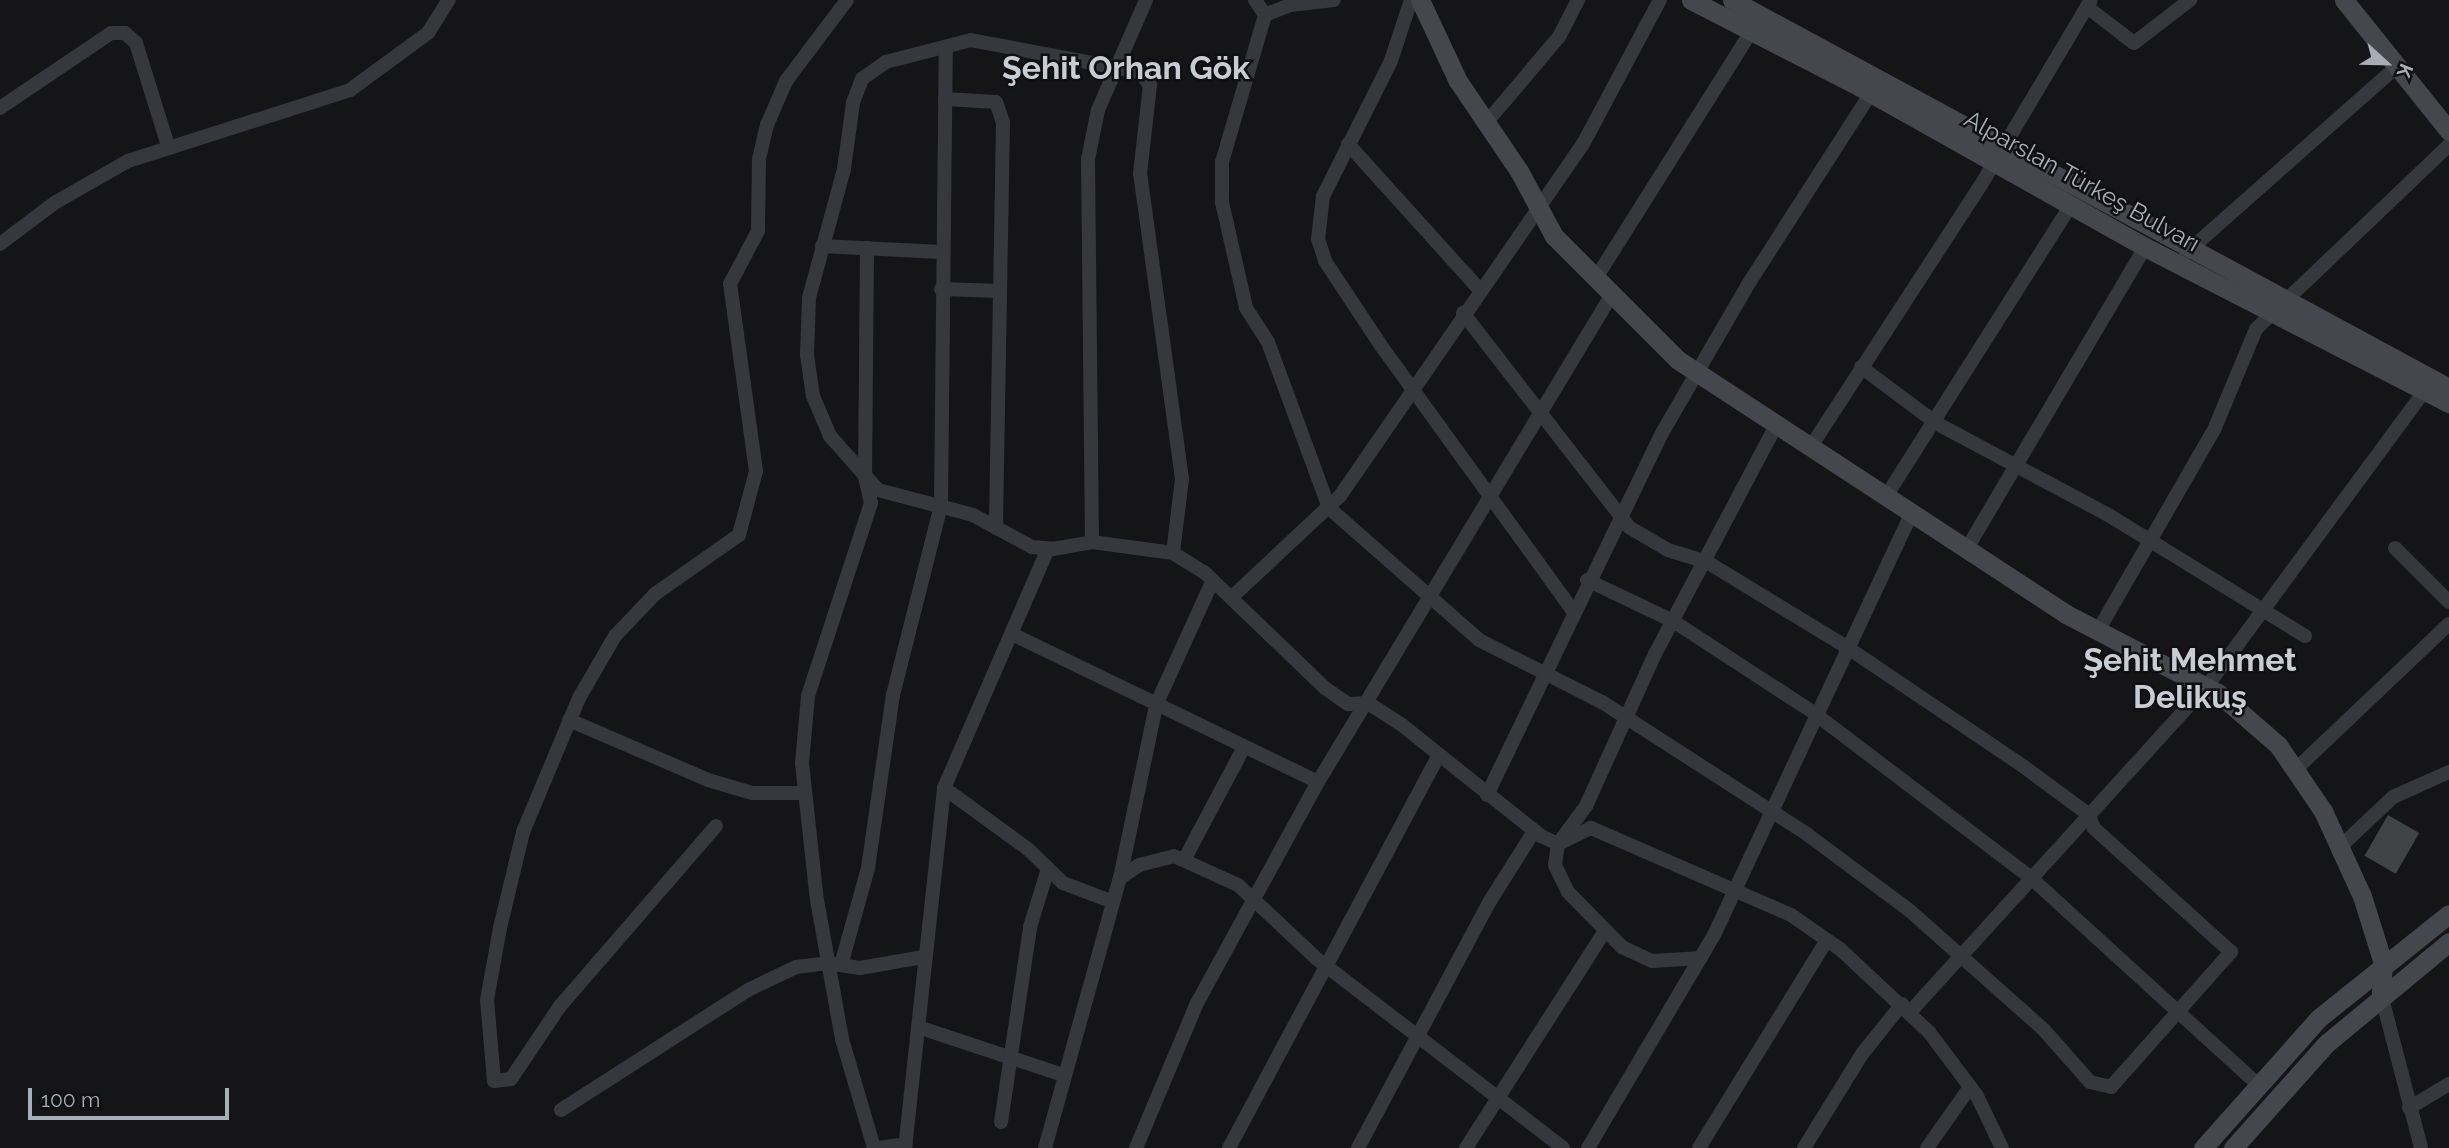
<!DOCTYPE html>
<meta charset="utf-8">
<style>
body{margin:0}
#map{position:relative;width:2449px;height:1148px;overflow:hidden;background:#151517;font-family:Raleway,sans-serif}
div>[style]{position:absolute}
.building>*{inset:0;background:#414447;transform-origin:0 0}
.street>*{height:14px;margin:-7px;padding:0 7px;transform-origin:7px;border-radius:7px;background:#36383d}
.secondary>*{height:19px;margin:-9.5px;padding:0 9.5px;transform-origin:9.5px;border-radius:9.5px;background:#44474d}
span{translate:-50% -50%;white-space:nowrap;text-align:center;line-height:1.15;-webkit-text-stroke:5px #101012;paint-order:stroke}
.street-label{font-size:24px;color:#a6aeb8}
.district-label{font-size:32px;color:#c8ccd4;font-weight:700}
.north{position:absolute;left:2351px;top:28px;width:70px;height:70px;-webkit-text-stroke:5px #101012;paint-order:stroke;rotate:112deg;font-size:19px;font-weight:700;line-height:28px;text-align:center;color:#a6aeb8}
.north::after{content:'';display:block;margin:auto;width:24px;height:32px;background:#a6aeb8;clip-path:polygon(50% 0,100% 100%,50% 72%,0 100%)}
.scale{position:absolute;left:28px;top:1088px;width:201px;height:32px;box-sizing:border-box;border:4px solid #a6aeb8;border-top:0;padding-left:9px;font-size:21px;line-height:24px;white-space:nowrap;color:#a6aeb8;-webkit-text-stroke:5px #101012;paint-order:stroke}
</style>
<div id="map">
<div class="building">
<div style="left:2388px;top:815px;width:36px;height:47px;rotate:30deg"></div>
</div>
<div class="street">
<div style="left:1255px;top:0;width:18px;rotate:56deg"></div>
<div style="left:1265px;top:15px;width:27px;rotate:-22deg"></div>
<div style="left:1290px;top:5px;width:44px;rotate:-6.5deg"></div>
<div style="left:1411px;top:0;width:64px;rotate:108.2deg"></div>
<div style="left:1391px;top:61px;width:151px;rotate:116.7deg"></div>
<div style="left:1323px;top:196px;width:43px;rotate:96.6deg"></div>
<div style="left:1318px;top:239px;width:23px;rotate:72deg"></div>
<div style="left:1325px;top:261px;width:103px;rotate:56.5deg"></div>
<div style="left:1382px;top:347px;width:327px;rotate:54.1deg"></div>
<div style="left:2087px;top:7px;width:59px;rotate:37.5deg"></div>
<div style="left:2134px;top:43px;width:71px;rotate:-37.5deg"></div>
<div style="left:1265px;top:15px;width:153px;rotate:106.3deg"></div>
<div style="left:1222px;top:162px;width:40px;rotate:90deg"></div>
<div style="left:1222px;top:202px;width:109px;rotate:77.2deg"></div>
<div style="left:1246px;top:308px;width:40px;rotate:57.1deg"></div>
<div style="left:1268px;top:342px;width:177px;rotate:69.8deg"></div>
<div style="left:1329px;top:508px;width:200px;rotate:41.3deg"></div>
<div style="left:1479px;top:640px;width:138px;rotate:26.8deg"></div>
<div style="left:1602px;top:702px;width:245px;rotate:32.8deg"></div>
<div style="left:1808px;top:835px;width:126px;rotate:36.6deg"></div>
<div style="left:1909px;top:910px;width:181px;rotate:41.6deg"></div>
<div style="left:2044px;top:1030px;width:69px;rotate:48.5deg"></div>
<div style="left:2090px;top:1082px;width:22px;rotate:13deg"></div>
<div style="left:2111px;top:1087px;width:181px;rotate:-48.4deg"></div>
<div style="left:2231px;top:952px;width:185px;rotate:-137.9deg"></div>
<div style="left:2094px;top:828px;width:15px;rotate:-113deg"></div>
<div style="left:2088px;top:814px;width:81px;rotate:-143.6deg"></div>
<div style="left:2023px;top:766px;width:215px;rotate:-146deg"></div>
<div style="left:1845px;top:646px;width:162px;rotate:-148.7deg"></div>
<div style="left:1707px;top:562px;width:41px;rotate:-162.9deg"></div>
<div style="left:1668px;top:550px;width:45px;rotate:-149.5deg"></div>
<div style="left:1629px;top:527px;width:271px;rotate:-127.8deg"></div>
<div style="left:945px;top:99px;width:51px;rotate:3.4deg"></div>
<div style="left:996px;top:102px;width:21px;rotate:71deg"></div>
<div style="left:1003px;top:122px;width:406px;rotate:91deg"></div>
<div style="left:0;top:108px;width:134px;rotate:-34deg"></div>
<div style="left:111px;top:33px;width:14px"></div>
<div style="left:125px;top:33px;width:15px;rotate:42deg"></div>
<div style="left:136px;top:43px;width:108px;rotate:72.7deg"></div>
<div style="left:1486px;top:123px;width:113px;rotate:-49.7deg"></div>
<div style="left:1559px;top:37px;width:42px;rotate:-62.8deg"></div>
<div style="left:1348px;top:144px;width:195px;rotate:47.9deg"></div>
<div style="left:0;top:244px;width:70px;rotate:-36.9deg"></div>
<div style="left:56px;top:202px;width:83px;rotate:-29.7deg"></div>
<div style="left:128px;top:161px;width:233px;rotate:-17.7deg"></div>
<div style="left:350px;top:90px;width:97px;rotate:-36.2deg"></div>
<div style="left:428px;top:33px;width:39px;rotate:-58deg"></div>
<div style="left:822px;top:246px;width:119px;rotate:2.9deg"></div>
<div style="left:867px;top:248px;width:229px;rotate:90.5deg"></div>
<div style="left:865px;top:477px;width:27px;rotate:77deg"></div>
<div style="left:871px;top:503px;width:203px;rotate:108.1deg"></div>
<div style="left:808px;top:696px;width:67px;rotate:95.1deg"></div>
<div style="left:802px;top:763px;width:138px;rotate:83.8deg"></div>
<div style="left:817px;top:900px;width:141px;rotate:79.8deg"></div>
<div style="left:842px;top:1039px;width:114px;rotate:73.6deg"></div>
<div style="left:2186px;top:253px;width:282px;rotate:-41.5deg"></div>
<div style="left:1596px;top:278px;width:298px;rotate:-57.8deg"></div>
<div style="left:941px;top:289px;width:59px;rotate:1.9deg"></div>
<div style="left:1861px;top:367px;width:94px;rotate:36.7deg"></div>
<div style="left:1936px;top:423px;width:197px;rotate:28.1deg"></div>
<div style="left:2110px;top:516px;width:229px;rotate:31.6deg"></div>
<div style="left:1810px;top:448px;width:314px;rotate:-57deg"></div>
<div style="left:1981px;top:185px;width:215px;rotate:-59.3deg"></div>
<div style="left:1885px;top:498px;width:347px;rotate:-57.6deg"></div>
<div style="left:1092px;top:542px;width:383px;rotate:-90.6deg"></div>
<div style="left:1088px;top:159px;width:50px;rotate:-78.5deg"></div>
<div style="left:1098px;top:110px;width:120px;rotate:-66.4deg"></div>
<div style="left:2395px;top:548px;width:76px;rotate:45deg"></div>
<div style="left:1966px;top:550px;width:352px;rotate:-59.4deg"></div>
<div style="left:1173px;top:553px;width:75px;rotate:-83.1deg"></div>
<div style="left:1182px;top:479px;width:308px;rotate:-97.8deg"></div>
<div style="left:1140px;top:174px;width:90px;rotate:-83.6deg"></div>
<div style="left:1150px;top:85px;width:16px;rotate:-128deg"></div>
<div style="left:1140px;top:72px;width:172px;rotate:-169.3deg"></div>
<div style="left:971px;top:40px;width:88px;rotate:165.5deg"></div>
<div style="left:886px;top:62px;width:29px;rotate:145deg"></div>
<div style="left:862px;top:79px;width:26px;rotate:111deg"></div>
<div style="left:853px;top:103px;width:67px;rotate:97.8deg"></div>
<div style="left:844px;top:169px;width:134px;rotate:105.2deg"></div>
<div style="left:809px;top:298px;width:57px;rotate:92deg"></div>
<div style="left:807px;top:355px;width:41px;rotate:81.7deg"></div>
<div style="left:813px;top:396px;width:43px;rotate:67deg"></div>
<div style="left:830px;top:436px;width:72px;rotate:48.4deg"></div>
<div style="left:878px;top:490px;width:98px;rotate:14.7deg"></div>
<div style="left:973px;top:515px;width:67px;rotate:28.5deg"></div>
<div style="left:1032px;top:547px;width:21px;rotate:5deg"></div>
<div style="left:1053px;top:549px;width:40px;rotate:-10deg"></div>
<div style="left:1092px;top:542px;width:82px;rotate:7.7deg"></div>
<div style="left:1173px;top:553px;width:36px;rotate:32deg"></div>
<div style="left:1204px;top:572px;width:168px;rotate:43.8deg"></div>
<div style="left:1325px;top:688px;width:28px;rotate:35deg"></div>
<div style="left:1348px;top:704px;width:20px;rotate:-3deg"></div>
<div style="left:1368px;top:703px;width:40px;rotate:32.9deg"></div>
<div style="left:1402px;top:725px;width:178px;rotate:38.6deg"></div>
<div style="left:1541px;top:836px;width:19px;rotate:25deg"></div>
<div style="left:1558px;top:844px;width:37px;rotate:-26deg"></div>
<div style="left:1591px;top:828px;width:218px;rotate:23.5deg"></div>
<div style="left:1791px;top:915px;width:60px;rotate:34.8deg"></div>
<div style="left:1840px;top:949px;width:122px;rotate:43deg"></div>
<div style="left:1929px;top:1032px;width:80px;rotate:53.1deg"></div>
<div style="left:1977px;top:1096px;width:58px;rotate:64.3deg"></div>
<div style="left:1587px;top:580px;width:95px;rotate:25.5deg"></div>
<div style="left:1673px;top:621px;width:168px;rotate:33.1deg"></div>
<div style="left:1814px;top:713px;width:273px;rotate:37.2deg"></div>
<div style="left:2031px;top:878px;width:304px;rotate:42.3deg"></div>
<div style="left:1232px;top:597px;width:148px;rotate:-43.1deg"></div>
<div style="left:1340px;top:496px;width:428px;rotate:-55.4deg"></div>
<div style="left:1583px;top:144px;width:163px;rotate:-61.9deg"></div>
<div style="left:2099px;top:629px;width:230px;rotate:-60deg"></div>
<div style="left:2214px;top:430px;width:109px;rotate:-67.4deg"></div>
<div style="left:2256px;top:329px;width:267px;rotate:-43.6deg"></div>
<div style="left:1012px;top:634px;width:340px;rotate:25.8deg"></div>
<div style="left:569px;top:720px;width:151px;rotate:23.3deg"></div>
<div style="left:708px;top:780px;width:46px;rotate:16.5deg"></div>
<div style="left:752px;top:793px;width:52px"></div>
<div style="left:2295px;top:770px;width:212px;rotate:-43.5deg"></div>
<div style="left:944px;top:788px;width:104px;rotate:36deg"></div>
<div style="left:1028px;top:849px;width:49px;rotate:44.2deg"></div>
<div style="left:1063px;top:883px;width:53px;rotate:20.8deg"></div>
<div style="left:1487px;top:795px;width:402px;rotate:-64.2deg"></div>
<div style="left:1662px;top:433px;width:173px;rotate:-59.9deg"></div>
<div style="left:1749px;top:283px;width:235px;rotate:-57.3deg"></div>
<div style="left:716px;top:826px;width:238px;rotate:130.9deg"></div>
<div style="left:560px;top:1006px;width:88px;rotate:123.9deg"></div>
<div style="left:511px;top:1079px;width:17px;rotate:173deg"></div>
<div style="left:494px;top:1081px;width:81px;rotate:-94.9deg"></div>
<div style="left:487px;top:1000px;width:73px;rotate:-79.8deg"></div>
<div style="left:500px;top:928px;width:99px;rotate:-76.5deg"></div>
<div style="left:523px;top:832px;width:145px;rotate:-67.3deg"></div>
<div style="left:579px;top:698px;width:72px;rotate:-59.9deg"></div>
<div style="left:615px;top:636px;width:58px;rotate:-46.4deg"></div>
<div style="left:655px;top:594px;width:103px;rotate:-35.1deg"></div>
<div style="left:739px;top:535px;width:66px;rotate:-75.1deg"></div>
<div style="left:756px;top:471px;width:189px;rotate:-97.9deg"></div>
<div style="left:730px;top:284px;width:60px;rotate:-62.2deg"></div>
<div style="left:758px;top:231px;width:72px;rotate:-89.2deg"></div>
<div style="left:759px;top:159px;width:35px;rotate:-77deg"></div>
<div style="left:767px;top:125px;width:48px;rotate:-66.6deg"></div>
<div style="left:786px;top:81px;width:101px;rotate:-53deg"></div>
<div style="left:2340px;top:847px;width:73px;rotate:-43.3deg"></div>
<div style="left:2393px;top:797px;width:61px;rotate:-24.1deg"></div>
<div style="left:1184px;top:860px;width:128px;rotate:-62deg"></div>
<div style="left:1120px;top:878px;width:177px;rotate:-78.2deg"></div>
<div style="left:1156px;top:705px;width:137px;rotate:-65.5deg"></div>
<div style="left:1701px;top:958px;width:49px;rotate:176.5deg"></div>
<div style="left:1652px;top:961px;width:33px;rotate:-155deg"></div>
<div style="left:1622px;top:947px;width:77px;rotate:-134.5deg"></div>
<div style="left:1568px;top:892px;width:30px;rotate:-116deg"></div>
<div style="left:1555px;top:865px;width:21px;rotate:-82deg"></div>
<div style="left:1558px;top:844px;width:47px;rotate:-53.6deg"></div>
<div style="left:1586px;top:806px;width:167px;rotate:-65.6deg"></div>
<div style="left:1655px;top:654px;width:259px;rotate:-62.1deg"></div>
<div style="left:841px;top:965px;width:101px;rotate:-74.4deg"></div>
<div style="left:868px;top:868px;width:175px;rotate:-81.8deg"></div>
<div style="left:893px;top:695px;width:196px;rotate:-75.8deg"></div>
<div style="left:941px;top:505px;width:458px;rotate:-89.4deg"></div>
<div style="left:2381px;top:994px;width:159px;rotate:75.4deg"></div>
<div style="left:1910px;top:1012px;width:441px;rotate:-47.7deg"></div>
<div style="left:2207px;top:686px;width:374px;rotate:-53.6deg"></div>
<div style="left:918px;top:1027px;width:153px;rotate:18.3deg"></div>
<div style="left:2409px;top:1108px;width:47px;rotate:-31deg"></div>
<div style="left:561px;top:1110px;width:222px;rotate:-32.7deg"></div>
<div style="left:748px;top:990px;width:53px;rotate:-25.6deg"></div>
<div style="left:796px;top:967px;width:32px;rotate:-7deg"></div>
<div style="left:828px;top:963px;width:32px;rotate:9deg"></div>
<div style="left:860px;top:968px;width:65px;rotate:-9.8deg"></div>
<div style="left:1001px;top:1122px;width:197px;rotate:-81.5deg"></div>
<div style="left:1030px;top:927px;width:61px;rotate:-72.8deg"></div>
<div style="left:878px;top:1148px;width:28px;rotate:-8deg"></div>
<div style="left:905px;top:1148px;width:362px;rotate:-83.8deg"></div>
<div style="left:944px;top:788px;width:261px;rotate:-66.5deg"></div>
<div style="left:1045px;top:1148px;width:280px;rotate:-74.5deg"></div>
<div style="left:1120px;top:878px;width:23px;rotate:-34deg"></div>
<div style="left:1139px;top:865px;width:36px;rotate:-14deg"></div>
<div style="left:1174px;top:856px;width:70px;rotate:24.4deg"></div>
<div style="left:1238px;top:885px;width:108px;rotate:43.1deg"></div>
<div style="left:1317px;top:959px;width:310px;rotate:37.5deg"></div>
<div style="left:1136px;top:1148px;width:157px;rotate:-67.2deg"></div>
<div style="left:1197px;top:1003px;width:252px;rotate:-61.3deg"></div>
<div style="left:1318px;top:782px;width:570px;rotate:-58.93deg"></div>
<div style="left:1229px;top:1148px;width:446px;rotate:-61.9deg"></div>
<div style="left:1358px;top:1148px;width:280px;rotate:-61.9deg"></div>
<div style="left:1490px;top:901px;width:83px;rotate:-57.8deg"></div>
<div style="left:1466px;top:1148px;width:258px;rotate:-57.4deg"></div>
<div style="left:1588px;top:1148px;width:247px;rotate:-59.4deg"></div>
<div style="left:1714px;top:935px;width:465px;rotate:-64.9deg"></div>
<div style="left:1699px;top:1148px;width:244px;rotate:-58.4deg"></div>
<div style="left:1804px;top:1148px;width:110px;rotate:-58.3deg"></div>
<div style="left:1862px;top:1054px;width:64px;rotate:-51.3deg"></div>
<div style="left:1927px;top:1148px;width:75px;rotate:-54.8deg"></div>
</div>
<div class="secondary">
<div style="left:1420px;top:0;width:89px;rotate:64.9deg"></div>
<div style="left:1458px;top:81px;width:109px;rotate:55.9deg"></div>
<div style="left:1519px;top:171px;width:74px;rotate:61.7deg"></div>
<div style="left:1554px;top:236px;width:175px;rotate:45deg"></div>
<div style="left:1678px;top:360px;width:464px;rotate:33.2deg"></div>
<div style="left:2066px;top:614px;width:171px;rotate:27.5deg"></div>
<div style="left:2218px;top:693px;width:79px;rotate:40.9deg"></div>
<div style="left:2278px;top:745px;width:80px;rotate:55.7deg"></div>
<div style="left:2323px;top:811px;width:94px;rotate:65.4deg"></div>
<div style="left:2362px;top:896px;width:70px;rotate:72.6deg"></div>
<div style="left:2383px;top:963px;width:31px;rotate:94deg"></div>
<div style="left:1691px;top:0;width:190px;rotate:27.2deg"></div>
<div style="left:1860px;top:87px;width:327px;rotate:29.3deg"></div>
<div style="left:2145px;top:247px;width:342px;rotate:27.2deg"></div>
<div style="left:1732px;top:0;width:815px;rotate:28.42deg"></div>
<div style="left:2344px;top:0;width:168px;rotate:51.3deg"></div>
<div style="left:2203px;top:1148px;width:174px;rotate:-48.3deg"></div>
<div style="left:2319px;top:1018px;width:166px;rotate:-38.7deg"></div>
<div style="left:2233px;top:1148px;width:141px;rotate:-48.2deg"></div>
<div style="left:2327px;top:1043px;width:158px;rotate:-39.6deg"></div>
</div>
<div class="street-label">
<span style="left:2082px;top:181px;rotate:29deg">Alparslan Türkeş Bulvarı</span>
</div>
<div class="district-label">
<span style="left:1126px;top:68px">Şehit Orhan Gök</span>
<span style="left:2190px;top:679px">Şehit Mehmet<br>Delikuş</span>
</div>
<div class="north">K</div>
<div class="scale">100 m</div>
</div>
